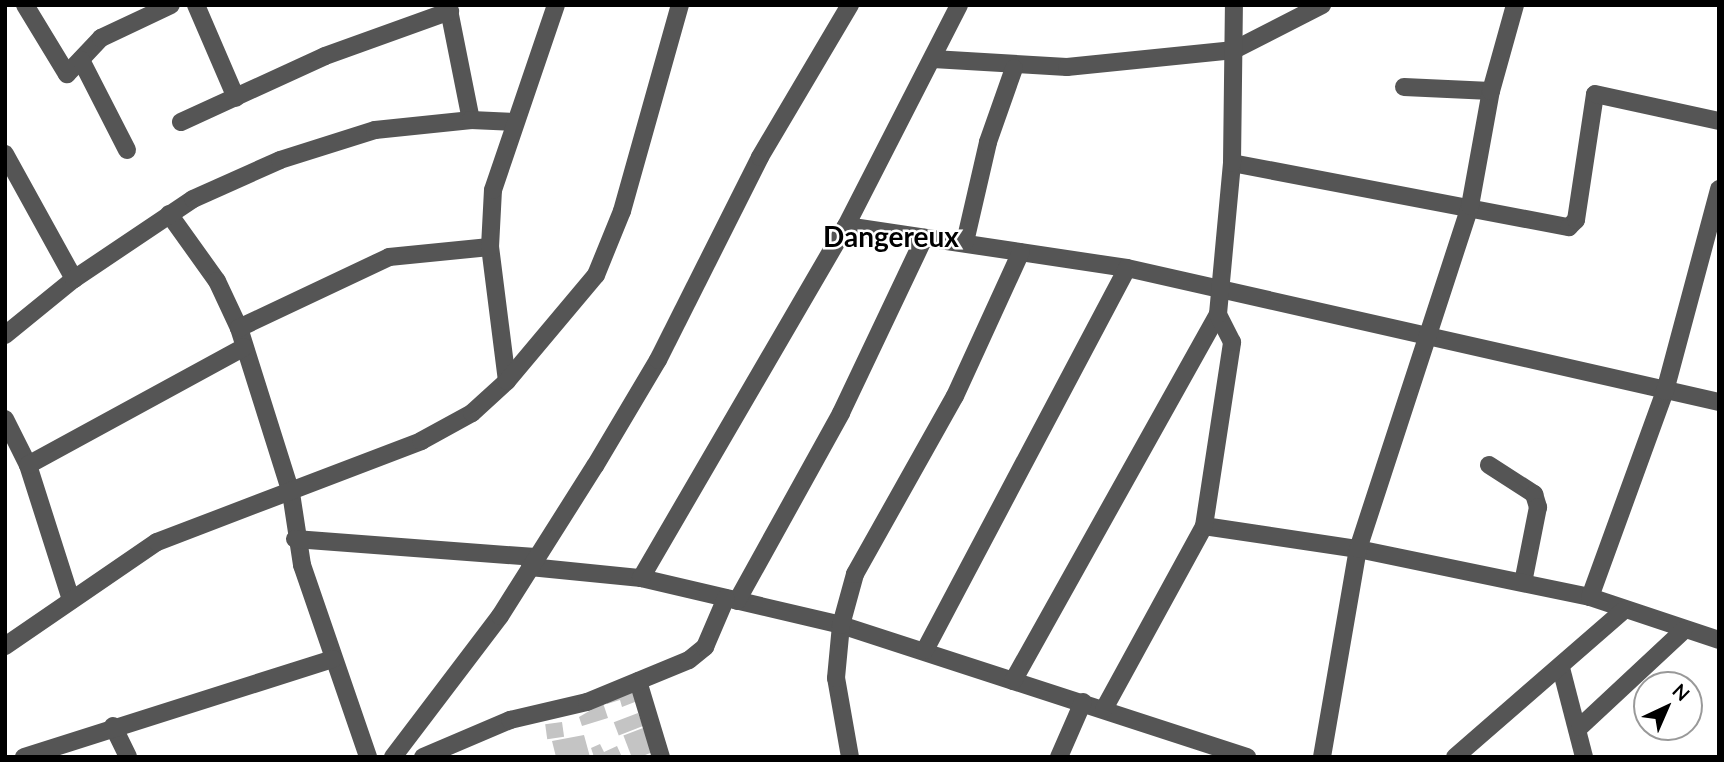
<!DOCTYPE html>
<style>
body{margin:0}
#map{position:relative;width:1724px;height:762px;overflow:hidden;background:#fff;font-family:Lato,sans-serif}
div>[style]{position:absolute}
.building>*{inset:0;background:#c4c4c4;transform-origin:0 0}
.minor>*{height:18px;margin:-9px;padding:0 9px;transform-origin:9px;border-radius:9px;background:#555}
span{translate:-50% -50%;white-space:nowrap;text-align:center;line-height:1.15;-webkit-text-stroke:5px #fff;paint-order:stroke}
.district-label{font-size:28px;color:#000;font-weight:700}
.frame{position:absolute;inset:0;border:7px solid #000;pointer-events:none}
.north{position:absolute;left:1633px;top:671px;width:70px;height:70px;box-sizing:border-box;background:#fff;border:2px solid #999;border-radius:50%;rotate:44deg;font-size:19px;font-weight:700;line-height:28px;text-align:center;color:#000}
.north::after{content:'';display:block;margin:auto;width:24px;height:32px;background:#000;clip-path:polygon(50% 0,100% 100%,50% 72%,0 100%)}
</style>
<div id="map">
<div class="building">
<div style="clip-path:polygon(635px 685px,640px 700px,622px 707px,620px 700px,607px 704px,604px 696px)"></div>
<div style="clip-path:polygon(603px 703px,608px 718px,582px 726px,579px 717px)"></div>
<div style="left:638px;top:713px;width:14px;height:26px;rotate:69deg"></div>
<div style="left:562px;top:722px;width:15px;height:17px;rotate:82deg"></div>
<div style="left:643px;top:728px;width:26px;height:21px;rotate:69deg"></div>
<div style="clip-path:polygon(584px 735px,590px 757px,556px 757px,552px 741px)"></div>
<div style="clip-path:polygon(600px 744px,604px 752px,617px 746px,622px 757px,594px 757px,591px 748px)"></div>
</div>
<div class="minor">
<div style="left:25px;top:5px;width:81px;rotate:58.7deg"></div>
<div style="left:67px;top:74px;width:50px;rotate:-46.6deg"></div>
<div style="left:101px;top:38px;width:77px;rotate:-25.2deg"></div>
<div style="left:196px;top:5px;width:101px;rotate:66.7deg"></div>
<div style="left:448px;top:5px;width:117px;rotate:78.7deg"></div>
<div style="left:933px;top:59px;width:134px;rotate:3.4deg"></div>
<div style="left:1067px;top:67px;width:168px;rotate:-5.8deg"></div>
<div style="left:1234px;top:50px;width:99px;rotate:-27.1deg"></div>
<div style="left:81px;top:60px;width:101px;rotate:62.9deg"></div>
<div style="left:1404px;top:87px;width:87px;rotate:2.6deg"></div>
<div style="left:181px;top:122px;width:158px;rotate:-24.6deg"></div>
<div style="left:325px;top:56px;width:133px;rotate:-19.8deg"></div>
<div style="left:5px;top:154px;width:143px;rotate:61.1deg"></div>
<div style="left:1232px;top:163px;width:343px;rotate:10.8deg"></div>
<div style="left:1569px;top:227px;width:10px;rotate:-45deg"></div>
<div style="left:1576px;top:220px;width:127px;rotate:-81.4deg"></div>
<div style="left:1595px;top:94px;width:127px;rotate:12.3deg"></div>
<div style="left:169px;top:214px;width:82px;rotate:54.4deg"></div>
<div style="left:217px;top:281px;width:52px;rotate:64.9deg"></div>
<div style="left:239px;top:328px;width:173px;rotate:72.5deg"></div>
<div style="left:291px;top:493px;width:73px;rotate:81.3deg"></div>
<div style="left:302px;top:565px;width:203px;rotate:71deg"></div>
<div style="left:846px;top:226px;width:284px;rotate:8.5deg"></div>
<div style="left:1127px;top:268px;width:607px;rotate:12.75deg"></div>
<div style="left:965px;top:242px;width:103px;rotate:-77deg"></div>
<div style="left:988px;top:142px;width:78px;rotate:-70.6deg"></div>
<div style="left:239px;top:328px;width:166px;rotate:-25.3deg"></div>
<div style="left:389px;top:257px;width:101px;rotate:-5.7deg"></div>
<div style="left:5px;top:335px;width:89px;rotate:-39.1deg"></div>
<div style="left:74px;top:279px;width:143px;rotate:-33.9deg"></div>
<div style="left:193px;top:199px;width:95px;rotate:-24.1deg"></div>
<div style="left:280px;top:160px;width:100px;rotate:-17.5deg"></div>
<div style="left:375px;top:130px;width:97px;rotate:-5.9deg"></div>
<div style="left:471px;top:120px;width:43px;rotate:2.7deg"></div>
<div style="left:507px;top:381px;width:135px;rotate:-97.2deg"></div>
<div style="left:490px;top:247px;width:57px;rotate:-87deg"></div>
<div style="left:493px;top:190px;width:195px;rotate:-71.2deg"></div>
<div style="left:5px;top:419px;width:51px;rotate:63.4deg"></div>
<div style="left:28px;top:465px;width:142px;rotate:72.3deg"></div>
<div style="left:28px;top:465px;width:246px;rotate:-28.6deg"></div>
<div style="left:1489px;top:465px;width:54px;rotate:32.8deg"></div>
<div style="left:1534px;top:494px;width:14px;rotate:73deg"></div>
<div style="left:1538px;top:507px;width:77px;rotate:101.2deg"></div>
<div style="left:1204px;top:526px;width:156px;rotate:8.5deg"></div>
<div style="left:1358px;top:549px;width:237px;rotate:11.7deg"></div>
<div style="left:1590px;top:597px;width:136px;rotate:18.4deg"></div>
<div style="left:295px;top:539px;width:241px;rotate:4.3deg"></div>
<div style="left:530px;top:567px;width:112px;rotate:5.7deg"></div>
<div style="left:641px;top:578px;width:205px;rotate:13.2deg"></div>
<div style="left:841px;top:625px;width:427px;rotate:18deg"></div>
<div style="left:641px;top:578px;width:407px;rotate:-59.8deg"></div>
<div style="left:846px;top:226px;width:248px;rotate:-62.9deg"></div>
<div style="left:1590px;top:597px;width:219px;rotate:-70deg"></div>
<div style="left:1665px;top:391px;width:209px;rotate:-75deg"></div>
<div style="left:737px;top:601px;width:215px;rotate:-61deg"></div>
<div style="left:841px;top:413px;width:194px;rotate:-64.6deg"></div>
<div style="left:5px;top:646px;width:184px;rotate:-34.4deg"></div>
<div style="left:157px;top:542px;width:283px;rotate:-20.9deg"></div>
<div style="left:421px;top:441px;width:58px;rotate:-28.8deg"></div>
<div style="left:472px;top:413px;width:47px;rotate:-42.4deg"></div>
<div style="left:507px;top:381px;width:138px;rotate:-50deg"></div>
<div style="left:596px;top:275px;width:69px;rotate:-67.9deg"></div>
<div style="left:622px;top:211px;width:214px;rotate:-74.3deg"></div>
<div style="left:925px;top:650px;width:432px;rotate:-62.1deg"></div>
<div style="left:1561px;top:668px;width:92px;rotate:75.5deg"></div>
<div style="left:638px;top:681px;width:79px;rotate:73.2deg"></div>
<div style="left:1013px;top:681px;width:420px;rotate:-60.8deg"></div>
<div style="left:1104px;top:709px;width:209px;rotate:-61.3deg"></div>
<div style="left:1204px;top:526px;width:186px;rotate:-81.3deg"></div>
<div style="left:1232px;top:342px;width:31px;rotate:-117deg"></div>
<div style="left:1218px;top:314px;width:152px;rotate:-84.7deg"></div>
<div style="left:1232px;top:163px;width:158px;rotate:-89.3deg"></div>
<div style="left:113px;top:726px;width:34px;rotate:64deg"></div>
<div style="left:1580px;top:727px;width:141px;rotate:-43deg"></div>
<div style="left:24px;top:757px;width:324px;rotate:-17.6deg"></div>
<div style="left:393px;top:757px;width:177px;rotate:-52.8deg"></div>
<div style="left:500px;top:616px;width:178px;rotate:-57.7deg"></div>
<div style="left:595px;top:466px;width:123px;rotate:-59.3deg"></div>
<div style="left:658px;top:360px;width:227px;rotate:-63.3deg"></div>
<div style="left:760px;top:157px;width:177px;rotate:-59.4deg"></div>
<div style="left:423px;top:757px;width:95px;rotate:-23deg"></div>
<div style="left:510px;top:720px;width:79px;rotate:-13.2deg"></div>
<div style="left:587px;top:702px;width:110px;rotate:-22.4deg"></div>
<div style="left:689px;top:660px;width:21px;rotate:-39deg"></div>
<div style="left:705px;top:647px;width:53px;rotate:-66.8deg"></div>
<div style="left:850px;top:757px;width:80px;rotate:-100deg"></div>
<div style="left:836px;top:678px;width:53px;rotate:-84.6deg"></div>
<div style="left:841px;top:625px;width:53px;rotate:-74.6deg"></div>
<div style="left:855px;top:574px;width:204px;rotate:-60.7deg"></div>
<div style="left:955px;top:396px;width:158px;rotate:-65.4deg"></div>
<div style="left:1059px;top:757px;width:60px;rotate:-66.4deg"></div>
<div style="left:1322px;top:757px;width:211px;rotate:-80.2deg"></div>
<div style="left:1358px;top:549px;width:361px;rotate:-71.9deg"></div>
<div style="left:1470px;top:206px;width:117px;rotate:-79.7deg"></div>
<div style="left:1491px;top:91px;width:89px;rotate:-74.4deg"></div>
<div style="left:1455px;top:757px;width:224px;rotate:-41deg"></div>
</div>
<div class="district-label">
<span style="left:891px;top:236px">Dangereux</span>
</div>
<div class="frame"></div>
<div class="north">N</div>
</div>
